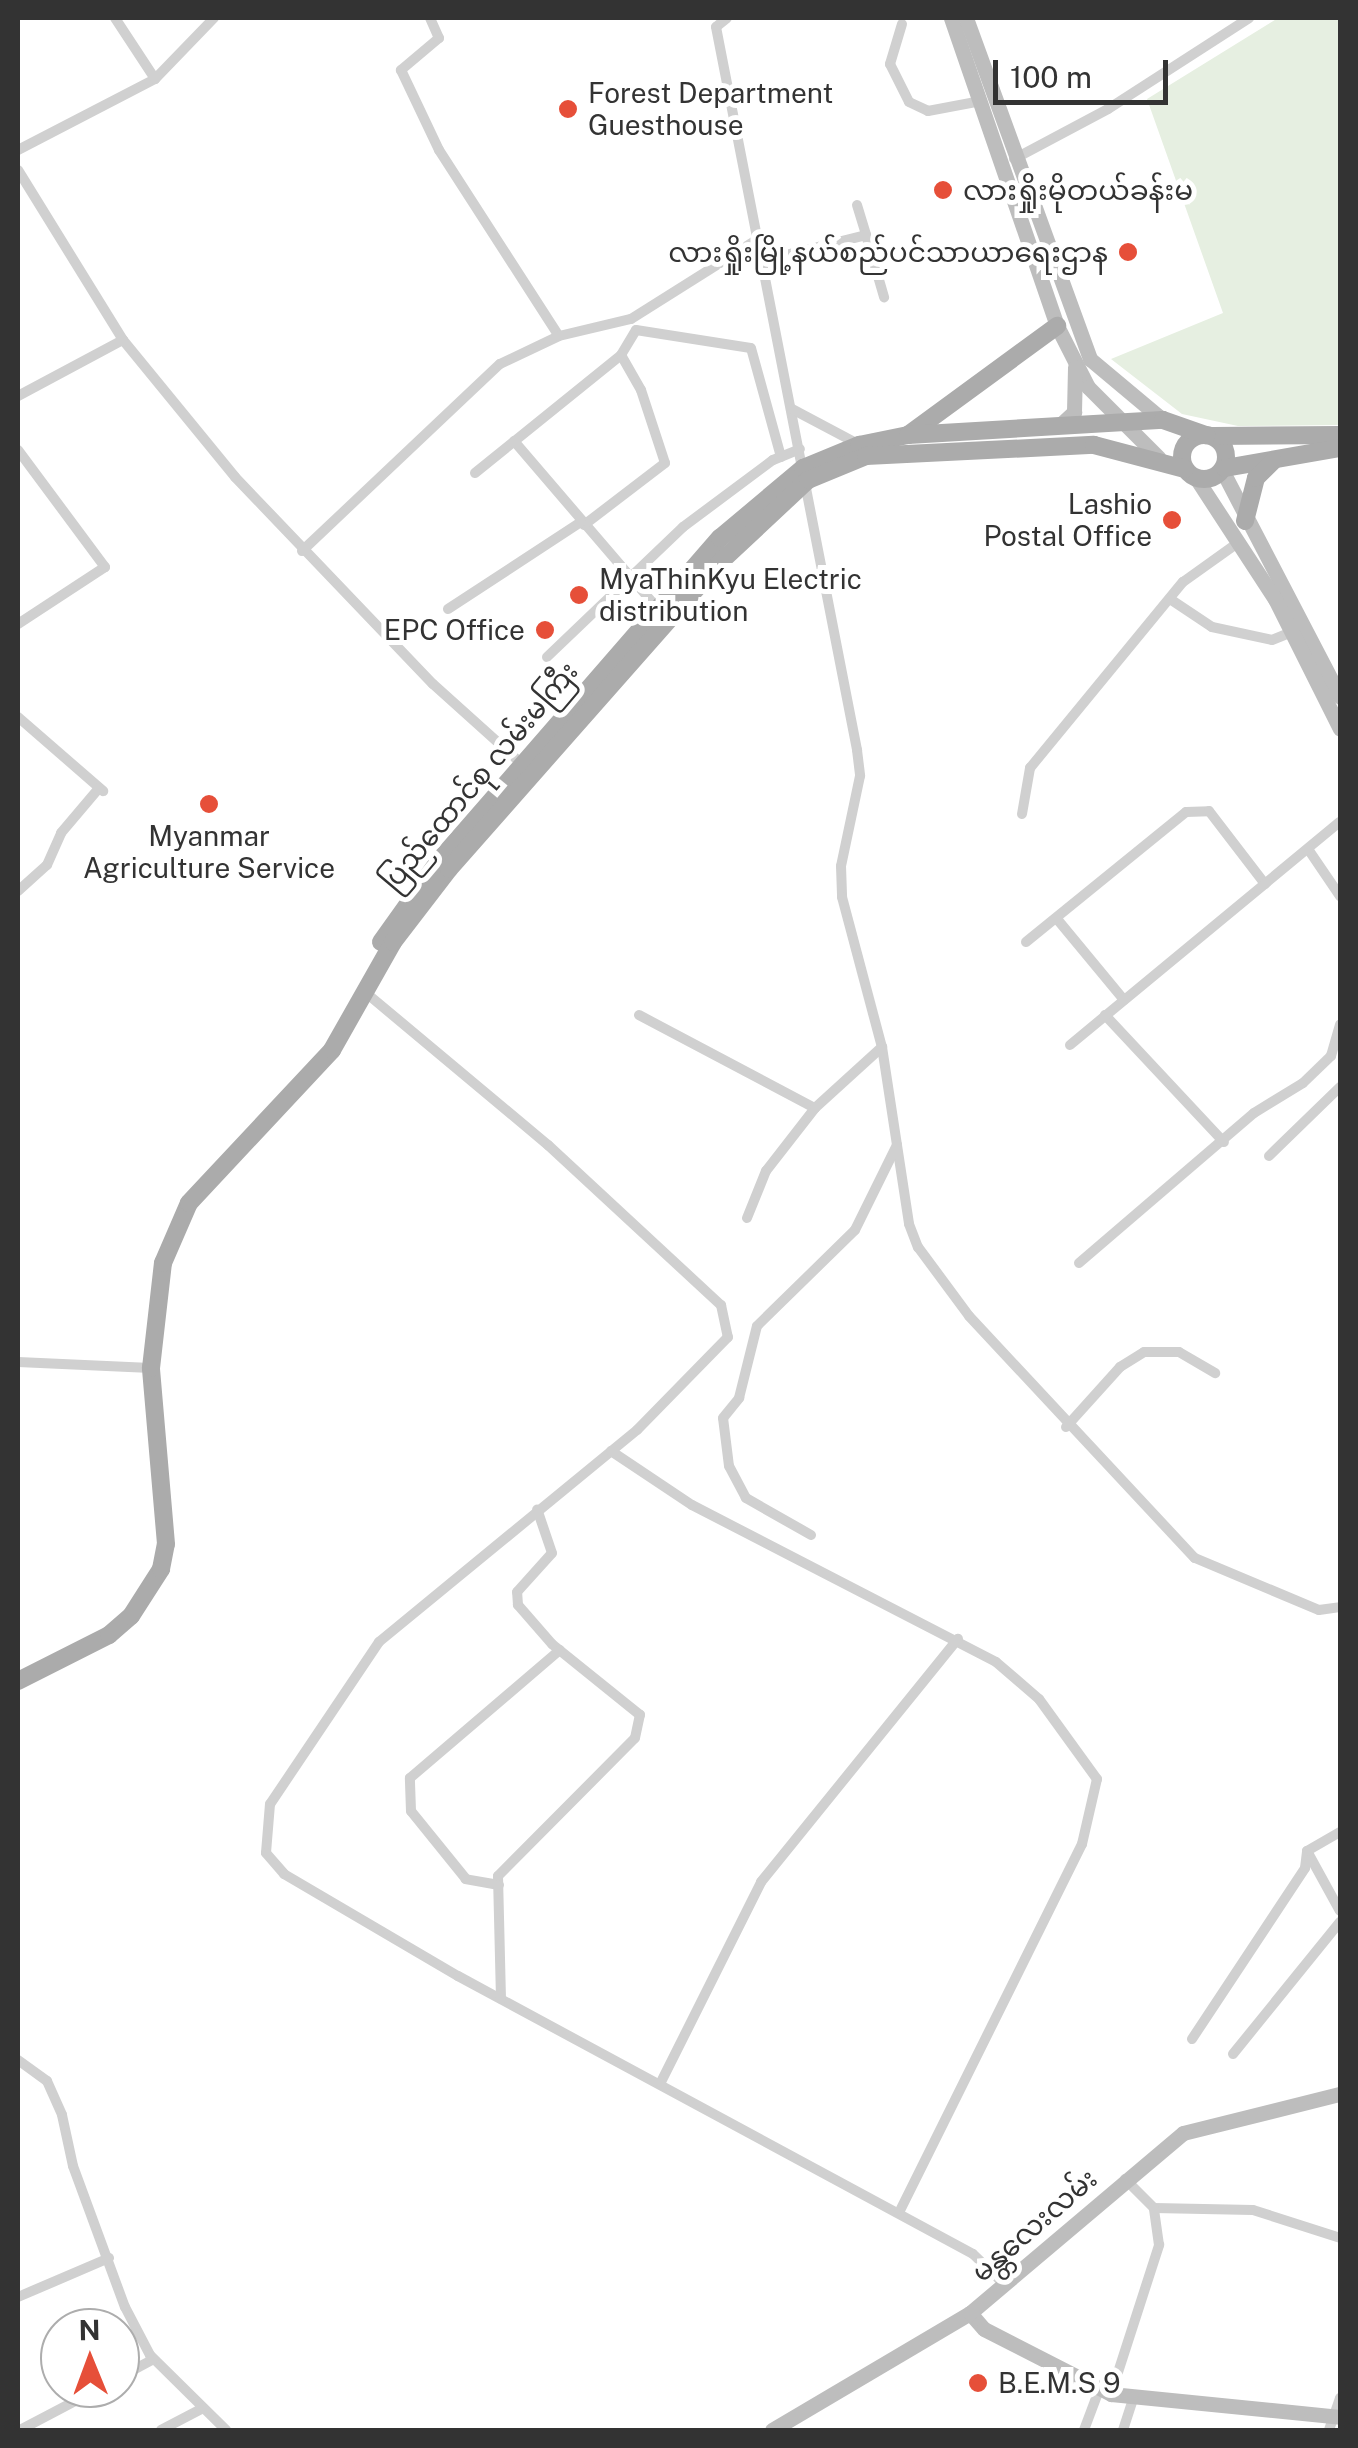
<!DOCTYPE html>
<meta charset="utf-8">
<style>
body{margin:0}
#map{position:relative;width:1358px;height:2448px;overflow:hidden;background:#fff;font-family:"Public Sans","Noto Sans Myanmar",sans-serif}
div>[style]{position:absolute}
.green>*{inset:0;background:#e6efe1}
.street>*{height:10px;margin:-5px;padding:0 5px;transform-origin:5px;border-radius:5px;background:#d0d0d0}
.secondary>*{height:15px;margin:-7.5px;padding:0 7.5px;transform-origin:7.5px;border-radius:7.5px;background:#bdbdbd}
.primary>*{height:18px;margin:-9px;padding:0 9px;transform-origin:9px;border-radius:9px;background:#ababab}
.primary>.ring{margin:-9px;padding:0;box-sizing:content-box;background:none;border:18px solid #ababab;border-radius:50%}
.dots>*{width:28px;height:28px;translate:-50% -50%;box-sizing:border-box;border:5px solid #fff;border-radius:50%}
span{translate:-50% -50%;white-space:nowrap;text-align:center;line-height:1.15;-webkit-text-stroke:10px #fff;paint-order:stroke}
.poi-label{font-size:28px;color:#333}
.left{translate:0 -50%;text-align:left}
.right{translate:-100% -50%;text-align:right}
.street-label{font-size:28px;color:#333}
.frame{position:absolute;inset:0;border:20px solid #333;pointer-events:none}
.north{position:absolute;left:40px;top:2308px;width:100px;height:100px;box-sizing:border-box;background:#fff;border:2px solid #adadad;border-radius:50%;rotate:359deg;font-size:28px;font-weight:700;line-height:40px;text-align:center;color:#333}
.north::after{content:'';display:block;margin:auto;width:35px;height:45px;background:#e64f39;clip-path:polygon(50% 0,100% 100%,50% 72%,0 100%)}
.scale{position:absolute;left:993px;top:60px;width:175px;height:45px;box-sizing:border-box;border:5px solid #333;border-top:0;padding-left:12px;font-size:30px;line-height:35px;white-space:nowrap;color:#333;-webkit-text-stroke:8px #fff;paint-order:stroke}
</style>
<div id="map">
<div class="green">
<div style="clip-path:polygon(1278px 18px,1340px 18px,1340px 425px,1238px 426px,1182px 414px,1111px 359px,1223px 313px,1147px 99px)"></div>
</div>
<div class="street">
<div style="left:115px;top:18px;width:73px;rotate:56.7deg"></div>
<div style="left:430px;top:18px;width:22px;rotate:66deg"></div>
<div style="left:439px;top:38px;width:50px;rotate:139.9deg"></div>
<div style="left:401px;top:70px;width:89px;rotate:64.6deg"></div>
<div style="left:439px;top:150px;width:221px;rotate:57.2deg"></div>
<div style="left:727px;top:18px;width:14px;rotate:141deg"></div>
<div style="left:716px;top:27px;width:737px;rotate:78.96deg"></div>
<div style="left:857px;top:750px;width:26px;rotate:83deg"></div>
<div style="left:860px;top:776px;width:92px;rotate:101.9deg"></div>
<div style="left:841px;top:866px;width:31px;rotate:88deg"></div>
<div style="left:842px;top:897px;width:155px;rotate:75.1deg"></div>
<div style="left:882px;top:1047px;width:179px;rotate:81.3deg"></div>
<div style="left:909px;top:1224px;width:25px;rotate:69deg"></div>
<div style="left:918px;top:1247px;width:86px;rotate:53.5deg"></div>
<div style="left:969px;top:1316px;width:331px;rotate:47deg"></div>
<div style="left:1195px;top:1558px;width:134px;rotate:22.8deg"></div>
<div style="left:1319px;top:1610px;width:21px;rotate:-8deg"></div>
<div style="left:902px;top:24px;width:42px;rotate:106.7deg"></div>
<div style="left:890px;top:64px;width:42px;rotate:63.4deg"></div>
<div style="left:909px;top:102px;width:21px;rotate:25deg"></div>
<div style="left:928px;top:111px;width:54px;rotate:-10.7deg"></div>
<div style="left:18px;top:150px;width:154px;rotate:-27.4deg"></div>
<div style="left:155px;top:79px;width:85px;rotate:-46deg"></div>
<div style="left:1014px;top:159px;width:106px;rotate:-28deg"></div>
<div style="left:1108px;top:109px;width:168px;rotate:-32.8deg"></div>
<div style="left:18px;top:170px;width:200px;rotate:58.3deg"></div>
<div style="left:123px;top:340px;width:177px;rotate:50.7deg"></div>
<div style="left:235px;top:477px;width:286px;rotate:46.3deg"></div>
<div style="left:433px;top:684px;width:121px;rotate:42deg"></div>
<div style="left:857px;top:205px;width:31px;rotate:73deg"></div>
<div style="left:762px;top:261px;width:107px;rotate:-14deg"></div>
<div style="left:866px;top:235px;width:65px;rotate:73.8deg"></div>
<div style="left:18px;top:396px;width:119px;rotate:-28.1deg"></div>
<div style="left:792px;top:409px;width:75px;rotate:27.9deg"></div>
<div style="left:514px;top:441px;width:221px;rotate:49.4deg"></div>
<div style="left:18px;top:450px;width:146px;rotate:53.4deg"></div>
<div style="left:105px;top:567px;width:104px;rotate:146.8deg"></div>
<div style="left:475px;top:473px;width:188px;rotate:-38.9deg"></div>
<div style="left:584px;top:525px;width:102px;rotate:-37.4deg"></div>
<div style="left:665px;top:463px;width:77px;rotate:-108.2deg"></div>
<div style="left:641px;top:390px;width:40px;rotate:-119.7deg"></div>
<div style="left:621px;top:355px;width:29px;rotate:-59deg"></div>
<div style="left:636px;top:330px;width:116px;rotate:8.9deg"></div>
<div style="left:751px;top:348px;width:113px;rotate:74.6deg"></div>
<div style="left:302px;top:551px;width:272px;rotate:-43.4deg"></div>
<div style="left:500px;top:364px;width:65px;rotate:-25.4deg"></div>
<div style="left:559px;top:336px;width:74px;rotate:-13.3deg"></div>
<div style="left:631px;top:319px;width:150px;rotate:-32.2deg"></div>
<div style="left:1170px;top:599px;width:50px;rotate:33.7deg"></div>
<div style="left:1212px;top:627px;width:61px;rotate:12.2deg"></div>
<div style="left:1272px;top:640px;width:22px;rotate:-22deg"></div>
<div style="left:448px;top:609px;width:159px;rotate:-33.2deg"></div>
<div style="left:547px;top:657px;width:188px;rotate:-43.7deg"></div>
<div style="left:683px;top:527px;width:112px;rotate:-36.7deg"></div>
<div style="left:773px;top:460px;width:29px;rotate:-22deg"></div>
<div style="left:18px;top:717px;width:113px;rotate:41deg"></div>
<div style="left:1022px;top:814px;width:47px;rotate:-80.1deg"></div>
<div style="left:1030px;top:768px;width:241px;rotate:-50.6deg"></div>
<div style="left:1183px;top:582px;width:69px;rotate:-35.5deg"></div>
<div style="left:1308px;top:849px;width:57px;rotate:55.8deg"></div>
<div style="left:18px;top:891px;width:39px;rotate:-42deg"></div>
<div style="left:47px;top:865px;width:35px;rotate:-66deg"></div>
<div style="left:61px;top:833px;width:59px;rotate:-49.8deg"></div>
<div style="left:1057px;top:919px;width:105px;rotate:50.4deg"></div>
<div style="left:1026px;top:942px;width:206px;rotate:-39.1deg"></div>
<div style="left:1186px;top:812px;width:23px;rotate:-2deg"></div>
<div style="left:1209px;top:811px;width:92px;rotate:52.5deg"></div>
<div style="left:365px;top:992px;width:239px;rotate:39.9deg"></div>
<div style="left:548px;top:1145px;width:236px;rotate:42.8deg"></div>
<div style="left:721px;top:1305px;width:33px;rotate:78deg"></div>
<div style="left:728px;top:1337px;width:130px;rotate:134.4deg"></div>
<div style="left:637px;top:1430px;width:334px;rotate:140.6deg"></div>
<div style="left:379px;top:1642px;width:195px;rotate:123.9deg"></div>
<div style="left:270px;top:1804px;width:49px;rotate:94.7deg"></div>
<div style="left:266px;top:1853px;width:28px;rotate:49deg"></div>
<div style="left:284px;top:1874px;width:202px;rotate:30.4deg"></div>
<div style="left:458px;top:1976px;width:585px;rotate:28.36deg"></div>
<div style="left:973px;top:2254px;width:45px;rotate:44.1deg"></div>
<div style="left:639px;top:1015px;width:199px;rotate:27.9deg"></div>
<div style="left:1105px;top:1015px;width:174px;rotate:46.9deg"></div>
<div style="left:1070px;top:1045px;width:350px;rotate:-39.6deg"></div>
<div style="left:1269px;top:1156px;width:99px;rotate:-44.2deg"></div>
<div style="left:747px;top:1218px;width:51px;rotate:-68deg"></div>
<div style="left:766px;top:1171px;width:80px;rotate:-52.1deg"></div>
<div style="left:815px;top:1108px;width:91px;rotate:-42.3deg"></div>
<div style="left:1079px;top:1263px;width:230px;rotate:-40.6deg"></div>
<div style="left:1254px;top:1113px;width:57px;rotate:-31.5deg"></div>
<div style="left:1303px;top:1083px;width:39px;rotate:-44deg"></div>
<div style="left:1331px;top:1056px;width:33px;rotate:-74deg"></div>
<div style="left:18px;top:1362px;width:133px;rotate:2.6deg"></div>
<div style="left:1066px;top:1427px;width:81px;rotate:-48deg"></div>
<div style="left:1120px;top:1367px;width:28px;rotate:-32deg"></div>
<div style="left:1144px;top:1352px;width:35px"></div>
<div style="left:1179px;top:1352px;width:42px;rotate:30.3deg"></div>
<div style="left:611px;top:1451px;width:97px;rotate:33.7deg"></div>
<div style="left:692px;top:1505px;width:342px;rotate:27.3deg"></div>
<div style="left:996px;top:1662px;width:57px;rotate:40.7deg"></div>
<div style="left:1039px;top:1699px;width:99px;rotate:54.1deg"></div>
<div style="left:1097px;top:1779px;width:67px;rotate:103deg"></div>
<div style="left:1082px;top:1844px;width:411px;rotate:116.4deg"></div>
<div style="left:811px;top:1535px;width:75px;rotate:-150.4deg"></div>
<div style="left:746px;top:1498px;width:36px;rotate:-118deg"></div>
<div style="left:729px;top:1466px;width:48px;rotate:-97.1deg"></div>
<div style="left:723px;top:1418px;width:26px;rotate:-51deg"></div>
<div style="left:739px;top:1398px;width:74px;rotate:-76deg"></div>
<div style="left:757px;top:1326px;width:137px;rotate:-44.4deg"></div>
<div style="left:855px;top:1230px;width:95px;rotate:-63.7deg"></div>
<div style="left:1307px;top:1851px;width:68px;rotate:61.2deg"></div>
<div style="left:499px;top:1885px;width:34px;rotate:-170deg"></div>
<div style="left:466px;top:1879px;width:87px;rotate:-129deg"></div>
<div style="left:411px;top:1811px;width:33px;rotate:-92deg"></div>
<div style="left:410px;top:1778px;width:197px;rotate:-40.5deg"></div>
<div style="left:501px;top:1999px;width:123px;rotate:-91.4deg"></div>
<div style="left:498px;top:1876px;width:194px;rotate:-45.2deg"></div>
<div style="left:635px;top:1738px;width:24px;rotate:-78deg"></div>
<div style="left:640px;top:1715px;width:113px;rotate:-141.1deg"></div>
<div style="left:552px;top:1644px;width:52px;rotate:-131.1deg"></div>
<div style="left:518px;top:1605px;width:13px;rotate:-94deg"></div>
<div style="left:517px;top:1592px;width:52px;rotate:-48.1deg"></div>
<div style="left:552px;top:1553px;width:46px;rotate:-108.8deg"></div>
<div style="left:1192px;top:2039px;width:205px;rotate:-56.5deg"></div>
<div style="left:1305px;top:1868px;width:17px;rotate:-83deg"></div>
<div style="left:1307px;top:1851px;width:38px;rotate:-30deg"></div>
<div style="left:1233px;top:2054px;width:170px;rotate:-51deg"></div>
<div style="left:18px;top:2060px;width:36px;rotate:36deg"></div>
<div style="left:47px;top:2081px;width:37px;rotate:66deg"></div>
<div style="left:62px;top:2115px;width:52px;rotate:77.8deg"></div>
<div style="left:73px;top:2166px;width:150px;rotate:69.8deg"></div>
<div style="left:125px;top:2307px;width:54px;rotate:62.5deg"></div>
<div style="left:150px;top:2355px;width:107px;rotate:44.6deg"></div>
<div style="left:661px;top:2082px;width:224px;rotate:-63.4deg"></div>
<div style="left:761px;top:1882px;width:313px;rotate:-51deg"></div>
<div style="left:1125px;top:2179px;width:41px;rotate:45deg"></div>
<div style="left:1154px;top:2208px;width:99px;rotate:1.2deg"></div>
<div style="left:1253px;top:2210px;width:91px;rotate:17.8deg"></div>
<div style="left:18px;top:2297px;width:99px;rotate:-23.2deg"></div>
<div style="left:120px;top:2377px;width:38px;rotate:-28deg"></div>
<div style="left:1111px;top:2394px;width:157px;rotate:-72.1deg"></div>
<div style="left:1159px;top:2245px;width:37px;rotate:-98deg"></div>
<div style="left:20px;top:2430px;width:90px;rotate:-27.7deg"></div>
<div style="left:161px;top:2430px;width:47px;rotate:-27.6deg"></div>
<div style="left:1084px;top:2430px;width:43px;rotate:-69.4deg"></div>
<div style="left:1123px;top:2430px;width:35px;rotate:-72deg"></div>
<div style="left:1329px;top:2430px;width:34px;rotate:-71deg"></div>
</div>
<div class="secondary">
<div style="left:951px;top:18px;width:326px;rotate:71deg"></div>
<div style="left:1057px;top:326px;width:68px;rotate:63.1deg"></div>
<div style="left:1088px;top:387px;width:100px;rotate:45deg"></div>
<div style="left:966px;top:18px;width:363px;rotate:70deg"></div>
<div style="left:1090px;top:359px;width:95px;rotate:39.9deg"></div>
<div style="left:1059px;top:426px;width:21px;rotate:-43deg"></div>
<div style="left:1074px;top:412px;width:45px;rotate:-88.7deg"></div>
<div style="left:1222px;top:470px;width:256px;rotate:62.5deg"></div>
<div style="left:1196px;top:478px;width:145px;rotate:56.9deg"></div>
<div style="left:1275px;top:599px;width:145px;rotate:63.4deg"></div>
<div style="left:970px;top:2313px;width:21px;rotate:49deg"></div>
<div style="left:984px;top:2329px;width:143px;rotate:27.1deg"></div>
<div style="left:1111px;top:2394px;width:230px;rotate:5.7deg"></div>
<div style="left:772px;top:2430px;width:230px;rotate:-30.6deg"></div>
<div style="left:970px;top:2313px;width:279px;rotate:-40.2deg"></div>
<div style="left:1183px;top:2133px;width:162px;rotate:-14deg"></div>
</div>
<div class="primary">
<div class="ring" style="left:1182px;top:435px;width:26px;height:26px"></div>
<div style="left:908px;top:435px;width:185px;rotate:-36.2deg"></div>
<div style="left:1213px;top:436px;width:127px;rotate:-0.5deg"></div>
<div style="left:1225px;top:468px;width:117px;rotate:-9.9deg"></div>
<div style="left:1245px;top:521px;width:44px;rotate:-75.7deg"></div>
<div style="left:1256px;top:478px;width:24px;rotate:-45deg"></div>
<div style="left:381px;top:942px;width:98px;rotate:-54.5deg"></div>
<div style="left:438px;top:862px;width:430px;rotate:-49deg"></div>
<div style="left:720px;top:538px;width:109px;rotate:-40.1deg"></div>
<div style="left:803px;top:468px;width:61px;rotate:-22.3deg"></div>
<div style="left:859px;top:445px;width:50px;rotate:-11.5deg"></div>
<div style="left:908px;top:435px;width:255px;rotate:-3.4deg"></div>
<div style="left:1163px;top:420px;width:46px;rotate:19.2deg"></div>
<div style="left:18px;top:1681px;width:102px;rotate:-26.8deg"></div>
<div style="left:109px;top:1635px;width:29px;rotate:-41deg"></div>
<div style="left:131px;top:1616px;width:56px;rotate:-57.4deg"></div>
<div style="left:161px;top:1569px;width:25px;rotate:-79deg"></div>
<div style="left:166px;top:1544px;width:177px;rotate:-94.9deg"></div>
<div style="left:151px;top:1368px;width:106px;rotate:-83.5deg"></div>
<div style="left:163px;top:1263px;width:65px;rotate:-66.6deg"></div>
<div style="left:189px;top:1203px;width:209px;rotate:-46.9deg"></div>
<div style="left:332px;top:1050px;width:124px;rotate:-60.5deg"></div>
<div style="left:393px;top:942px;width:92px;rotate:-52.5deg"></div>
<div style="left:449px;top:869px;width:404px;rotate:-48.6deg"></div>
<div style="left:716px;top:566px;width:126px;rotate:-43.1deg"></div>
<div style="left:808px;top:480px;width:63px;rotate:-22.5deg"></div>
<div style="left:866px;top:456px;width:228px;rotate:-2.8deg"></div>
<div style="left:1094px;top:445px;width:94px;rotate:14.8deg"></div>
</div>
<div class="dots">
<div style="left:568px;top:109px;background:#e64f39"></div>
<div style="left:943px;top:190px;background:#e64f39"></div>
<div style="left:1128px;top:252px;background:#e64f39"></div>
<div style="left:1172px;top:520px;background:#e64f39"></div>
<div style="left:579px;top:595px;background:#e64f39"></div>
<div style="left:545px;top:630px;background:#e64f39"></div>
<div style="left:209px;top:804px;background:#e64f39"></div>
<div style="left:978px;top:2383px;background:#e64f39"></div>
</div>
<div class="poi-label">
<span class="left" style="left:588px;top:109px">Forest Department<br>Guesthouse</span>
<span class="left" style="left:963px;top:190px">လားရှိုးမိုတယ်ခန်းမ</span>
<span class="right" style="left:1108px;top:252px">လားရှိုးမြို့နယ်စည်ပင်သာယာရေးဌာန</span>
<span class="right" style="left:1152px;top:520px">Lashio<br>Postal Office</span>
<span class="left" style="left:599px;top:595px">MyaThinKyu Electric<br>distribution</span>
<span class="right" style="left:525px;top:630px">EPC Office</span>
<span style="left:209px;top:852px">Myanmar<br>Agriculture Service</span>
<span class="left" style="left:998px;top:2383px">B.E.M.S 9</span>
</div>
<div class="street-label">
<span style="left:479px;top:776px;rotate:-50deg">ပြည်ထောင်စု လမ်းမကြီး</span>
<span style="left:1034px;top:2225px;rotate:-41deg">မန္တလေးလမ်း</span>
</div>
<div class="frame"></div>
<div class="north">N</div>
<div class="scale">100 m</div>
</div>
